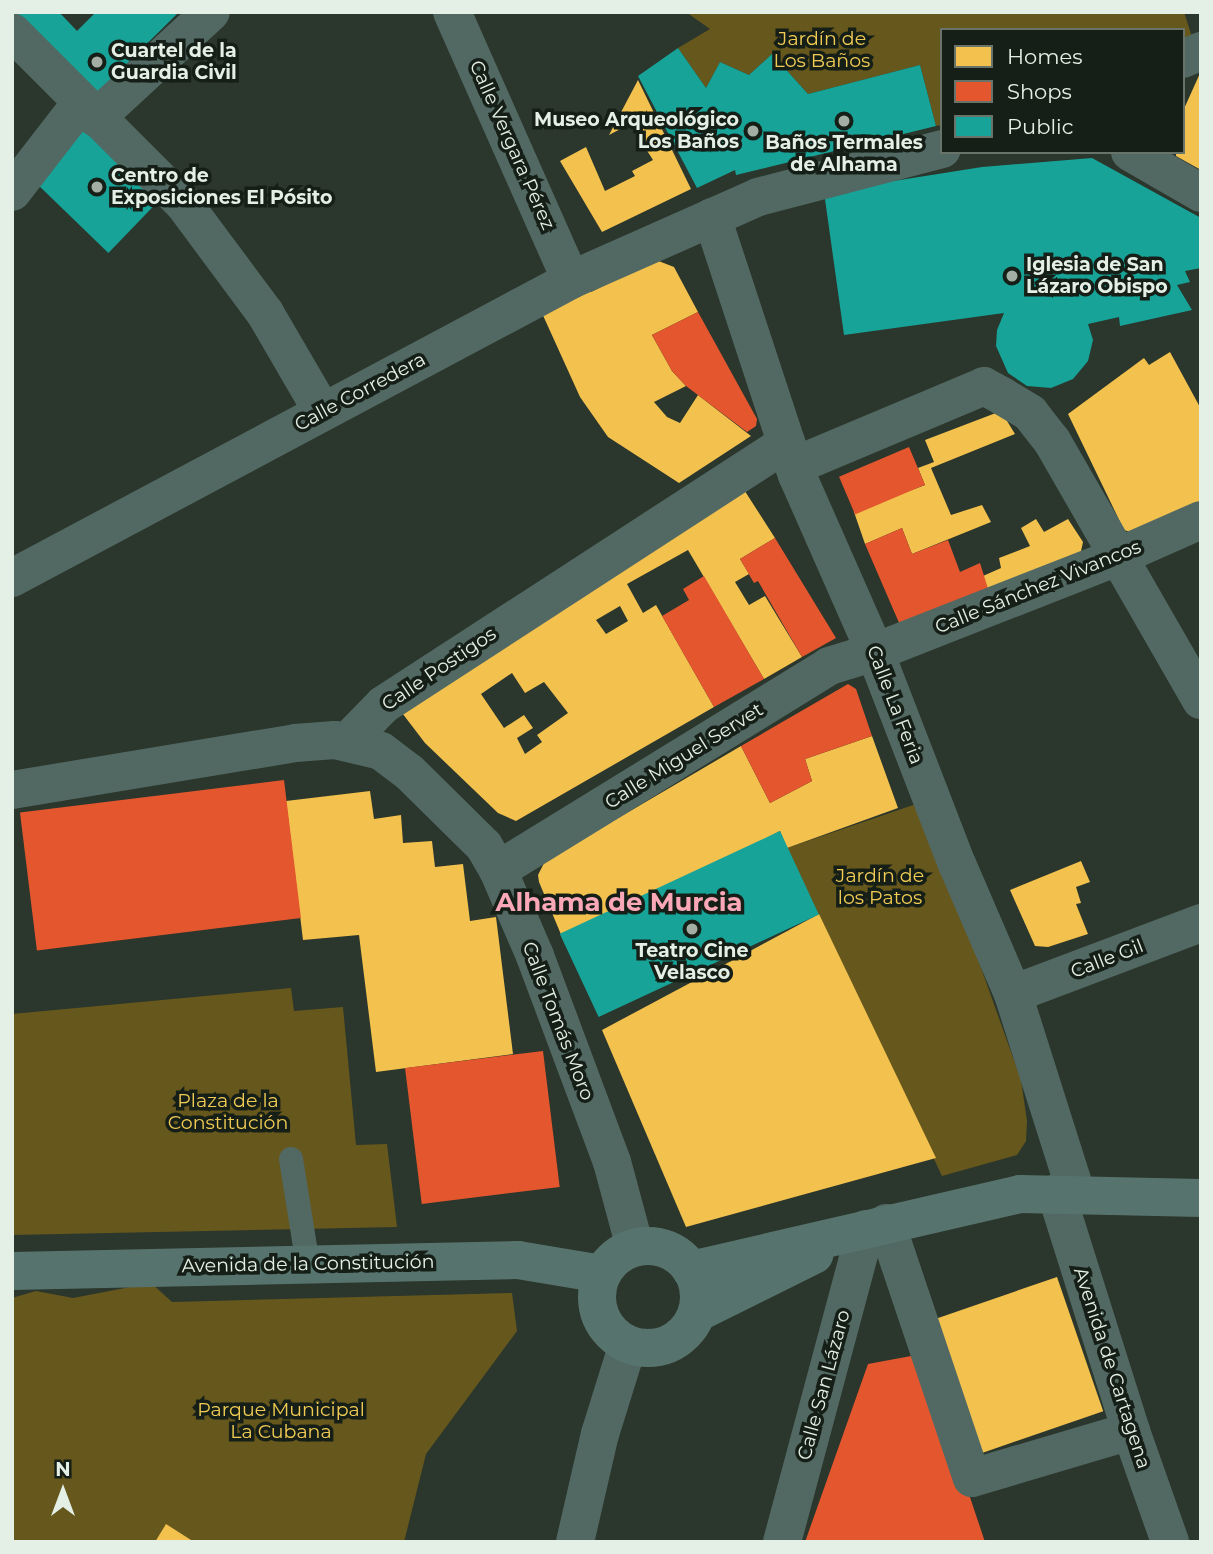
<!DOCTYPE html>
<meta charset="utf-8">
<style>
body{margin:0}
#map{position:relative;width:1213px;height:1554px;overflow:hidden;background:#2b362c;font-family:Montserrat,sans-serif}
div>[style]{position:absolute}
.green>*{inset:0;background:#66571d}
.homes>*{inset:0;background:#f2c14e;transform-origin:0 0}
.shops>*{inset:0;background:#e4572e;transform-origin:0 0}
.public>*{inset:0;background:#17a398;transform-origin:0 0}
.lane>*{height:24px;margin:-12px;padding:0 12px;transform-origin:12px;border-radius:12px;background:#526963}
.street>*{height:38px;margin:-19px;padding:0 19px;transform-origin:19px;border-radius:19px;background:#526963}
.primary>*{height:38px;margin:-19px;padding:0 19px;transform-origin:19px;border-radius:19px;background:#56746d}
.primary>.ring{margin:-19px;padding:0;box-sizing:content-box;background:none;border:38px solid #56746d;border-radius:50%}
.dots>*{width:19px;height:19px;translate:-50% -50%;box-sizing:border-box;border:4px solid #161f17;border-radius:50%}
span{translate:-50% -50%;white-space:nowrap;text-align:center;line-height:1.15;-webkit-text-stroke:7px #161f17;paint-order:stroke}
.park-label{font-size:19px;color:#f1cb54}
.poi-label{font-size:19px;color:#e4f0e5;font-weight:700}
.left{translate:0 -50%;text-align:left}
.right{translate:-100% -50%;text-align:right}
.street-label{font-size:19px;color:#e4f0e5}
.district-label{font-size:26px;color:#faa7b7;font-weight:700}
.frame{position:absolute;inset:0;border:14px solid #e4f0e5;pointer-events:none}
.legend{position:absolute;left:940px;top:28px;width:245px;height:126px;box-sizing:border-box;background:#161f17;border:2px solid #687369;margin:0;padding:9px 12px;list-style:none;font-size:21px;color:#e4f0e5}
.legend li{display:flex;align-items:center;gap:14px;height:35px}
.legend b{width:35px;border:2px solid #687369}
.north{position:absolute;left:28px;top:1456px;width:70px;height:70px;-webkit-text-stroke:5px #161f17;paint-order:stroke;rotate:0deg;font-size:19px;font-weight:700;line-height:28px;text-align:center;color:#e4f0e5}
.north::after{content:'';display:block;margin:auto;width:24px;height:32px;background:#e4f0e5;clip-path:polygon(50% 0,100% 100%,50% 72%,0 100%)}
</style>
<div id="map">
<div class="green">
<div style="clip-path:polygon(686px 12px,1184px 12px,1192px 37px,1183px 41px,1183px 30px,942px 30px,942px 125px,936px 126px,920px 65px,808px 94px,772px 54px,749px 75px,720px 62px,706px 88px,678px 48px,710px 29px)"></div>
<div style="clip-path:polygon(922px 802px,1021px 1080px,1027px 1121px,1026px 1141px,1017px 1155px,942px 1176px,787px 848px)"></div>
<div style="clip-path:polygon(291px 988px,294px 1011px,343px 1007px,356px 1145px,387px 1144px,397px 1227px,12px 1235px,12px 1014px)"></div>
<div style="clip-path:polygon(151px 1283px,172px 1302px,512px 1293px,517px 1331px,426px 1454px,404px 1542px,12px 1542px,12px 1298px,36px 1291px,73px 1298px)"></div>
</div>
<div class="homes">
<div style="clip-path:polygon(1201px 71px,1201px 170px,1176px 156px,1176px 152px,1183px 152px,1183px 111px)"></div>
<div style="clip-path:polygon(638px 80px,691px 189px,602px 232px,560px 161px,586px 147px,605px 191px,635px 176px,632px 171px,653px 160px,630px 124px,609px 135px)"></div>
<div style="clip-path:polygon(656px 260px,674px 267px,698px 312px,652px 335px,672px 371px,686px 386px,654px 402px,667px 417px,680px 423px,698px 395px,751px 436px,679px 483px,608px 437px,580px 397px,541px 311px,585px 285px,591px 292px)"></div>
<div style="clip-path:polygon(1170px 352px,1201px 409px,1201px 504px,1139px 535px,1124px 530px,1068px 414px,1144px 358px,1149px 365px)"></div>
<div style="clip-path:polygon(1001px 411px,1015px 434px,931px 468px,951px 515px,982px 505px,991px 522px,912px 554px,902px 528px,865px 544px,854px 512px,925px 485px,918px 468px,934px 462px,925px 440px)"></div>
<div style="clip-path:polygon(evenodd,741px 485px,775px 538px,740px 559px,749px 574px,735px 582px,749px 605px,765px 596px,802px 657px,764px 679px,688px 550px,627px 584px,643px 613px,656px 605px,714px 707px,516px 821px,498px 813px,425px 743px,396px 705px,741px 485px,620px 606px,628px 621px,606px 634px,596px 620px,620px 606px,741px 485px,512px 673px,525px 693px,544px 682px,568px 713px,537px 735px,542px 742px,525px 754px,517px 738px,533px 728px,524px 715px,504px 728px,481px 694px,512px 673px)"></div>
<div style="clip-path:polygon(1036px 519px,1044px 532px,1068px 519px,1083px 542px,1080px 556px,990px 595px,983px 576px,1001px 568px,999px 558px,1030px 546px,1021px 528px)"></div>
<div style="clip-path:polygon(872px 736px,898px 808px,787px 848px,780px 831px,565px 944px,539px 882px,538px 875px,545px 861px,741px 746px,770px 803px,812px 781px,805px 759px)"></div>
<div style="clip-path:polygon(370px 791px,374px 819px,401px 815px,403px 843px,432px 841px,435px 867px,463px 864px,470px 921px,496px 917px,513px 1054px,376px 1072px,359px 935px,303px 940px,286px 801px)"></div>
<div style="clip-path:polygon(1081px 861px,1090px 882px,1076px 887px,1081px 903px,1076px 904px,1088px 934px,1048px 947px,1035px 946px,1010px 890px)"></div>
<div style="clip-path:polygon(819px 914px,936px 1158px,686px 1227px,602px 1030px)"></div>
<div style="left:1057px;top:1277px;width:142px;height:138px;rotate:71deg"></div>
<div style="clip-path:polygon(166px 1524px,191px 1540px,190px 1542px,155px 1542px)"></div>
</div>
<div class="shops">
<div style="clip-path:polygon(698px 312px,757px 419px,756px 426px,747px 432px,686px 386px,672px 371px,652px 335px)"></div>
<div style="left:909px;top:447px;width:41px;height:76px;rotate:67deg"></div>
<div style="clip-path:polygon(902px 528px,912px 554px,948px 540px,960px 572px,980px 563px,990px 595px,903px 632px,865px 544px)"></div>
<div style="clip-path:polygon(775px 538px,836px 638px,802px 657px,758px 581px,754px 583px,740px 559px)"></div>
<div style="clip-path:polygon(704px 576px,764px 679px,714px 707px,662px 616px,689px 600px,683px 589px)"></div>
<div style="clip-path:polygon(848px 684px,856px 689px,872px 736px,805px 759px,812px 781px,770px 803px,741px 746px)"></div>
<div style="left:284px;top:780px;width:139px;height:266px;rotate:83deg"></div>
<div style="left:543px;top:1051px;width:137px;height:139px;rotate:83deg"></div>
<div style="clip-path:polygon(922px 1354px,985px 1542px,805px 1542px,868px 1364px)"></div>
</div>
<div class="public">
<div style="clip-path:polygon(15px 12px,59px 12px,77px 31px,96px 12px,179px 12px,96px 94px)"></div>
<div style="clip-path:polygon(678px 48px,706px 88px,720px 62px,749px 75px,772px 54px,808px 94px,920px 65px,936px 126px,736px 175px,735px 170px,697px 188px,638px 76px)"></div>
<div style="left:82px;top:119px;width:112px;height:78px;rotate:44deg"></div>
<div style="clip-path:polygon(1092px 158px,1201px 218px,1201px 268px,1185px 271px,1190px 282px,1177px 285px,1192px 310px,1120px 326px,1119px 317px,1088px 324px,1093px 340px,1088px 361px,1073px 379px,1051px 388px,1027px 386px,1008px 373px,996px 346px,997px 330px,1004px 313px,844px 335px,824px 192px,982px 167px)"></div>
<div style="left:780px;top:831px;width:92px;height:243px;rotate:65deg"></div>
</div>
<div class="lane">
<div style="left:291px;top:1159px;width:107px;rotate:80.9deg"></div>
</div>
<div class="street">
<div style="left:452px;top:12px;width:293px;rotate:66.1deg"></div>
<div style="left:12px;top:32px;width:243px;rotate:45deg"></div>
<div style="left:184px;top:204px;width:136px;rotate:53.4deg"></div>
<div style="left:265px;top:313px;width:113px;rotate:59.8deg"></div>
<div style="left:1183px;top:59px;width:20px;rotate:-24deg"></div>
<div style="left:96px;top:118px;width:156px;rotate:-42.7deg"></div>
<div style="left:1130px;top:152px;width:82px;rotate:30deg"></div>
<div style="left:12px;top:192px;width:113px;rotate:-52.2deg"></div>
<div style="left:712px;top:217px;width:272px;rotate:71.8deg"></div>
<div style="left:797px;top:475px;width:193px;rotate:66.2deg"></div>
<div style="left:875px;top:652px;width:227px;rotate:68.9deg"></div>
<div style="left:957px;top:864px;width:142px;rotate:66.7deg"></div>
<div style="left:1013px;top:994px;width:209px;rotate:72.4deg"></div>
<div style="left:794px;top:466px;width:206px;rotate:-22.8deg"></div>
<div style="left:984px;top:386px;width:21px;rotate:29deg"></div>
<div style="left:1002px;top:396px;width:33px;rotate:31deg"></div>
<div style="left:1030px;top:413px;width:36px;rotate:52deg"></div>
<div style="left:1052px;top:441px;width:299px;rotate:60.1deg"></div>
<div style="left:12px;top:578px;width:633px;rotate:-28.06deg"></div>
<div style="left:571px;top:280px;width:205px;rotate:-23.9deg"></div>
<div style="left:758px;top:197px;width:190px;rotate:-14.6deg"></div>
<div style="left:348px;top:741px;width:50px;rotate:-45.8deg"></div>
<div style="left:383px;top:705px;width:481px;rotate:-33deg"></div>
<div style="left:12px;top:790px;width:287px;rotate:-9.4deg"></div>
<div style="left:295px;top:743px;width:40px;rotate:-4.3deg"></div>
<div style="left:335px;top:740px;width:47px;rotate:13.4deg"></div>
<div style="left:381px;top:751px;width:35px;rotate:37deg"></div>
<div style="left:409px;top:772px;width:105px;rotate:44.6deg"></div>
<div style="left:484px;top:846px;width:28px;rotate:60deg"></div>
<div style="left:498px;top:870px;width:94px;rotate:66.7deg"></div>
<div style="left:535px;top:956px;width:220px;rotate:69.5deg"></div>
<div style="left:612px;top:1162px;width:88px;rotate:74.9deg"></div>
<div style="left:498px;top:870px;width:389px;rotate:-31.6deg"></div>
<div style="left:829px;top:666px;width:48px;rotate:-16.9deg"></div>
<div style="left:875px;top:652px;width:260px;rotate:-21.4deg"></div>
<div style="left:1117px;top:557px;width:92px;rotate:-23.8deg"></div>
<div style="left:1013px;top:994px;width:201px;rotate:-20.7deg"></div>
<div style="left:1056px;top:1193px;width:250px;rotate:72.5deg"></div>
<div style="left:1131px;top:1431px;width:118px;rotate:70.6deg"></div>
<div style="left:886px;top:1223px;width:269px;rotate:71.4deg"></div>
<div style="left:972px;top:1478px;width:166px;rotate:-16.5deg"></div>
<div style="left:575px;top:1542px;width:111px;rotate:-77deg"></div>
<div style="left:600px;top:1434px;width:94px;rotate:-72.7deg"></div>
<div style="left:782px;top:1542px;width:324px;rotate:-75deg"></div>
</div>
<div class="primary">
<div class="ring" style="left:597px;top:1246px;width:64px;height:64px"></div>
<div style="left:691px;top:1270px;width:338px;rotate:-13deg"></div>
<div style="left:1020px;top:1194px;width:181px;rotate:1.3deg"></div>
<div style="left:12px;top:1271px;width:506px;rotate:-1.25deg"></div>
<div style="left:518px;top:1260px;width:85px;rotate:9.5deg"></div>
<div style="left:697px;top:1313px;width:131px;rotate:-26.4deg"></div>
</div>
<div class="dots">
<div style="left:97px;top:62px;background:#a3afa4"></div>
<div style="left:844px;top:121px;background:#a3afa4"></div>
<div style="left:753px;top:131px;background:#a3afa4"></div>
<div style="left:97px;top:187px;background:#a3afa4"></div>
<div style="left:1012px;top:276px;background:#a3afa4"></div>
<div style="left:692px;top:929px;background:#a3afa4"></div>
</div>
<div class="park-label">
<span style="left:822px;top:50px">Jardín de<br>Los Baños</span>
<span style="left:880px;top:887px">Jardín de<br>los Patos</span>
<span style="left:228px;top:1112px">Plaza de la<br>Constitución</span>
<span style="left:281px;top:1421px">Parque Municipal<br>La Cubana</span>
</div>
<div class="poi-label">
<span class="left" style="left:111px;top:62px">Cuartel de la<br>Guardia Civil</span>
<span class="right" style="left:739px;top:131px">Museo Arqueológico<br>Los Baños</span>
<span style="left:844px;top:154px">Baños Termales<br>de Alhama</span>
<span class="left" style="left:111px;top:187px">Centro de<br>Exposiciones El Pósito</span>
<span class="left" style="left:1026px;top:276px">Iglesia de San<br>Lázaro Obispo</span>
<span style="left:692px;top:962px">Teatro Cine<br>Velasco</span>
</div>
<div class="street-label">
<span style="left:512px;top:145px;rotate:66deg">Calle Vergara Pérez</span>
<span style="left:360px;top:392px;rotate:-28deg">Calle Corredera</span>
<span style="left:1038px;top:587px;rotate:-22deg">Calle Sánchez Vivancos</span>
<span style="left:439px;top:669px;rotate:-34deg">Calle Postigos</span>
<span style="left:895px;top:705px;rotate:69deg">Calle La Feria</span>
<span style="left:684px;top:756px;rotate:-32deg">Calle Miguel Servet</span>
<span style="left:1107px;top:959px;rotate:-21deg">Calle Gil</span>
<span style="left:558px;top:1021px;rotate:69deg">Calle Tomás Moro</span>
<span style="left:308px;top:1264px;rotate:-1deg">Avenida de la Constitución</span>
<span style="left:1112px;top:1368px;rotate:72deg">Avenida de Cartagena</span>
<span style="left:824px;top:1385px;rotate:-75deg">Calle San Lázaro</span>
</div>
<div class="district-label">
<span style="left:619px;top:903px">Alhama de Murcia</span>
</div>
<div class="frame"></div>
<ul class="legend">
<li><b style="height:19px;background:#f2c14e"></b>Homes</li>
<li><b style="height:19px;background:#e4572e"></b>Shops</li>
<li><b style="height:19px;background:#17a398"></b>Public</li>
</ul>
<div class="north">N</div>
</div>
